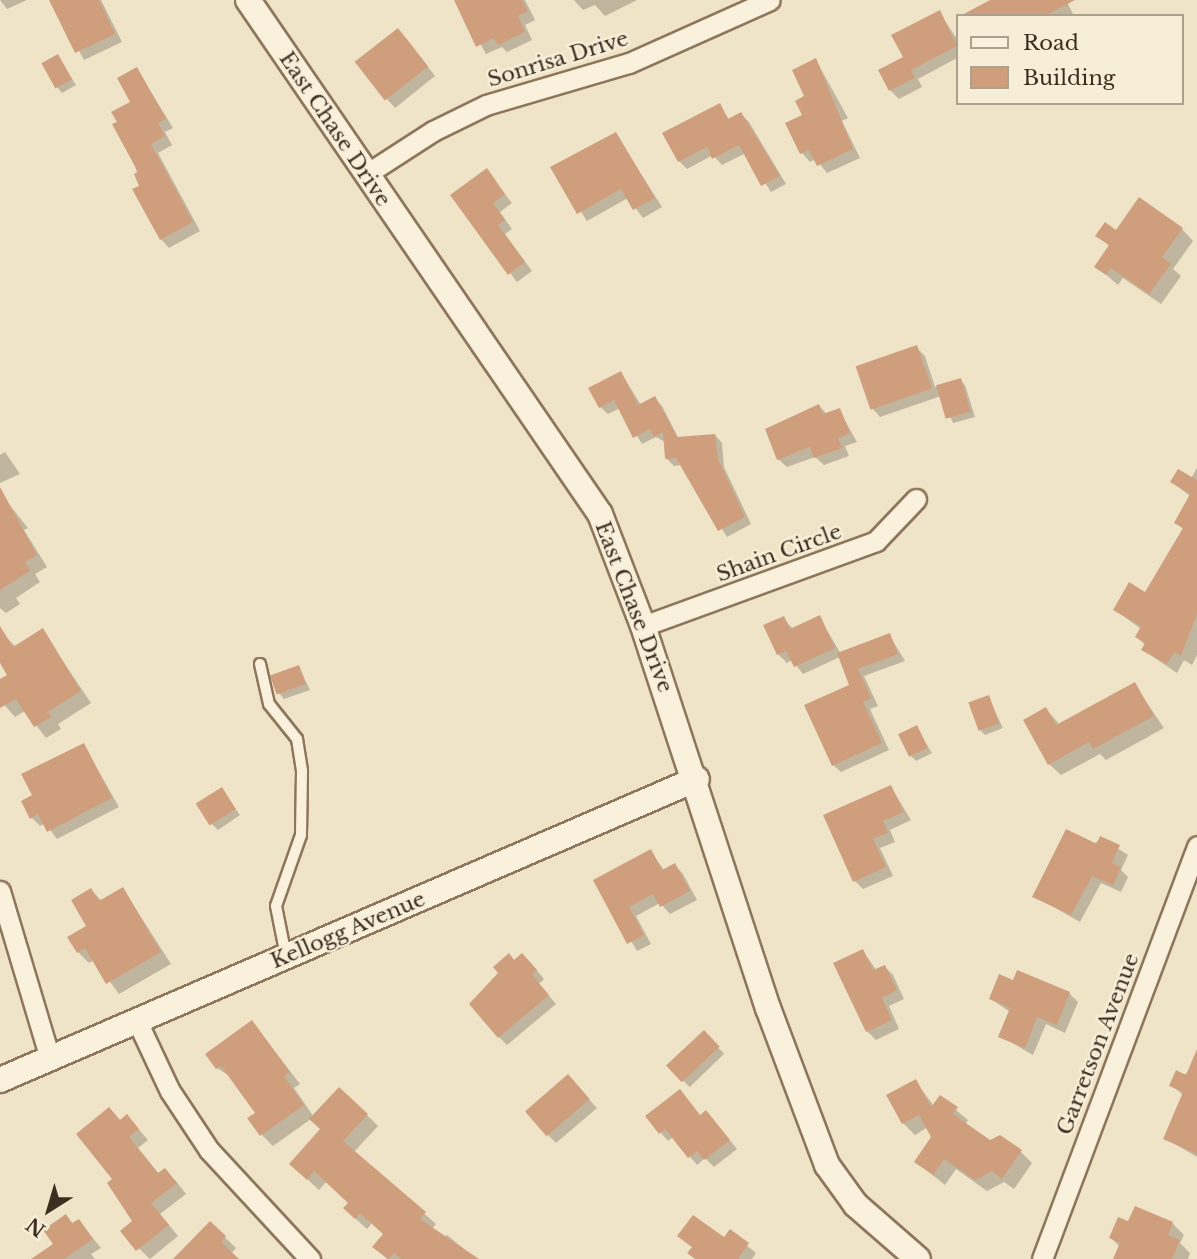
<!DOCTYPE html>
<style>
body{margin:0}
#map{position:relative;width:1197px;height:1259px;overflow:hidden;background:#f0e4c8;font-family:"Libre Baskerville",serif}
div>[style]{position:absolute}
.shadow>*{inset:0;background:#0003;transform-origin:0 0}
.building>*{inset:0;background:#cf9f7d;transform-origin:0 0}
.roads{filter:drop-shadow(2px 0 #8d765c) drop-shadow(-2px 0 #8d765c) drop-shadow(0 2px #8d765c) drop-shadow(0 -2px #8d765c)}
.service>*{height:10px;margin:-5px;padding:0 5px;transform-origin:5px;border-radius:5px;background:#faf1dc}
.minor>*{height:19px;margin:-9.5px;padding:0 9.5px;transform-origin:9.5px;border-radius:9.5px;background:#faf1dc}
.tertiary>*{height:24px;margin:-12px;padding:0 12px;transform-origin:12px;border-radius:12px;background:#faf1dc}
span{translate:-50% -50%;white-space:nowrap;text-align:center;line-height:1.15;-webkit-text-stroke:5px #f7eed8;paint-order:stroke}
.street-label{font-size:21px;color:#3d2e20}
.legend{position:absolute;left:956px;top:14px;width:228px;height:91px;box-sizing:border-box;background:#f7eed8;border:2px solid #ada18e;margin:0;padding:9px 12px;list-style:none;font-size:21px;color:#3d2e20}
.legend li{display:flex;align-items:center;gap:14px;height:35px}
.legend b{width:35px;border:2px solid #ada18e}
.north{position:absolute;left:14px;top:1175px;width:70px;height:70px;-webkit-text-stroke:5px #f7eed8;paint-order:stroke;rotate:217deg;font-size:19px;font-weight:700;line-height:28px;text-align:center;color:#3d2e20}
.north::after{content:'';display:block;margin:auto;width:24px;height:32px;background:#3d2e20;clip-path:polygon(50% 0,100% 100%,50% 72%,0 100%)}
</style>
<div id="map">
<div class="shadow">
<div style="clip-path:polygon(0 0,27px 0,7px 9px)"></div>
<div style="clip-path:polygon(51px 0,101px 0,122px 42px,84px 60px)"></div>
<div style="clip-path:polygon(456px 0,525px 0,535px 20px,525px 25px,532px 40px,507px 52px,502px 47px,486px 54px)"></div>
<div style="clip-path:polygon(574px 0,637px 0,605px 16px,595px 5px,583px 10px)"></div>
<div style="clip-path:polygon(994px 0,1066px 0,1073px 14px,976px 16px)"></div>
<div style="clip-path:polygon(939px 12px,957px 39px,957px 58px,918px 79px,922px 87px,899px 99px,890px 90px,905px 58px)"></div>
<div style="clip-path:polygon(406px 38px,435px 76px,395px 108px,387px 99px)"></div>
<div style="clip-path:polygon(57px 56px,76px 85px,62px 93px,57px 87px)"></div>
<div style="clip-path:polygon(816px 60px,848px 118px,842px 121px,860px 158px,827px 173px,816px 159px,810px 162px,802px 153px,788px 123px,804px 116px)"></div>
<div style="clip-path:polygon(137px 69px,173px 128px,165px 132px,172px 145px,158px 153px,200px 231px,169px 248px,161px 239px,119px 122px,132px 102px)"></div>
<div style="clip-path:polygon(719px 106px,730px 120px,741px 114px,749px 122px,786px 184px,771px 192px,746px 153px,722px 165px,713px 155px,687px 169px,679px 161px)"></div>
<div style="clip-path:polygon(616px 134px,662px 207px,643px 218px,628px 198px,587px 221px,552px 167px)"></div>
<div style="clip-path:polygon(487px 171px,512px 203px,500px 212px,512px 229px,505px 234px,532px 271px,517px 282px,452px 195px)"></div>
<div style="clip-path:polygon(1182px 229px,1193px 241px,1173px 269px,1181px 276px,1161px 304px,1123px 278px,1118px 285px,1096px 266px,1110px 247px,1098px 235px)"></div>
<div style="clip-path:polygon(916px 347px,925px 356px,935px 387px,960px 380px,965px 385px,975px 417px,953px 423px,941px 396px,880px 417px,872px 408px)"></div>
<div style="clip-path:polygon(621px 373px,641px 405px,655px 398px,662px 406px,679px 439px,715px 435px,722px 443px,724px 467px,751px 524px,727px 537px,682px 465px,674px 466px,667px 459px,665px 442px,656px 437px,642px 444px,620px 408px,608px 414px,600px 407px)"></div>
<div style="clip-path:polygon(819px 406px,827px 414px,839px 410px,857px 442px,845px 446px,849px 456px,824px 465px,815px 457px,787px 467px,778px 459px)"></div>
<div style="clip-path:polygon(5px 452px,20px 474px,0 483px,0 455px)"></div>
<div style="clip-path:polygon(1197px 468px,1197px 655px,1192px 665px,1184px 660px,1177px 673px,1143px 650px,1146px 646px,1137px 637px,1141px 629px,1115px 610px,1146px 594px,1184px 530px,1176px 522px,1191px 497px,1172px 482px,1191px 478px)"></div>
<div style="clip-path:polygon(8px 503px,28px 528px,24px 530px,47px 567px,35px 574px,40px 582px,16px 598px,20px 604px,6px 613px,0 608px,0 508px)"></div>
<div style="clip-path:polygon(819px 617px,841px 654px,890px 636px,905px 661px,864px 676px,878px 706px,870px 709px,889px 750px,841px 772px,833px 765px,851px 686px,840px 657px,803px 674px,792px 660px,787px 663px,778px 654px,765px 626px,783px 618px,793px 629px)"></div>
<div style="clip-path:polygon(42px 630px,91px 703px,58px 724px,61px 729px,46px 738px,25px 711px,15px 717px,0 700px,0 689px,10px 675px,0 660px,0 637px,4px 635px,16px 647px)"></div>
<div style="clip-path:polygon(299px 667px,310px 690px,284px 699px,279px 693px)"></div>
<div style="clip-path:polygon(1135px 685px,1164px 728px,1106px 760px,1100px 754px,1061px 775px,1049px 764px,1046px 709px,1060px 725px)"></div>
<div style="clip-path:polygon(988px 697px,1003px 728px,985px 735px,980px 730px)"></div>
<div style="clip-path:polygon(916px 728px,932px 753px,916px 761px,911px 756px)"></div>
<div style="clip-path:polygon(84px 745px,119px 807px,57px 839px,45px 823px,40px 826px,32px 818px,34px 796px)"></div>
<div style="clip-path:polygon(891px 787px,911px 820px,890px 830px,895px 842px,880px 848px,893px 876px,863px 889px,855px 881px)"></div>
<div style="clip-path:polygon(221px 789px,240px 815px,218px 830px,212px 824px)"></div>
<div style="clip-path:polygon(1101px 838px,1128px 855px,1121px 870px,1128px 877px,1121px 892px,1101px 883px,1080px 922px,1034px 896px)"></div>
<div style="clip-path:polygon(650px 851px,665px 871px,675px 865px,683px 874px,697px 900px,670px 914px,660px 903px,636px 916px,651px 944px,637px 951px,595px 880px)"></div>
<div style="clip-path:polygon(123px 889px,171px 964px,119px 994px,94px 960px,89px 963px,78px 952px,88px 926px,91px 890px,102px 901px)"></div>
<div style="clip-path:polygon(863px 951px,877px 971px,885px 967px,893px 975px,904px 999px,889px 1006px,899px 1029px,876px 1040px,867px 1031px)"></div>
<div style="clip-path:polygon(514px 962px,531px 963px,544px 979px,539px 984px,556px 1004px,507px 1045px,499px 1037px)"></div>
<div style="clip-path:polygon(1014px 982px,1069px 993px,1078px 1002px,1065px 1033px,1046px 1024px,1033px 1055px,1000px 1036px,1010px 1012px,991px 999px)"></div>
<div style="clip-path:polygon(252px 1022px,300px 1084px,294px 1088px,314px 1117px,367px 1115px,378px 1126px,354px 1152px,436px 1224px,431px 1230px,443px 1240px,447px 1235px,476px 1259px,387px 1259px,375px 1247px,385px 1234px,372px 1223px,367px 1229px,356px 1219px,345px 1208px,350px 1203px,327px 1181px,319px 1190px,303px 1175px,322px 1130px,311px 1119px,273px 1146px,262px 1135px,257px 1113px,231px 1077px,217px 1068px)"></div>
<div style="left:704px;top:1033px;width:29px;height:48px;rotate:46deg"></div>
<div style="clip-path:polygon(1197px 1065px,1197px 1157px,1165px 1138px,1183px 1095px,1171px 1085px)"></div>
<div style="clip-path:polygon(916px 1082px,934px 1106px,940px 1097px,968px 1120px,965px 1125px,990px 1142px,1021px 1152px,1032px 1163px,1014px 1189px,1004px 1182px,987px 1191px,956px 1169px,945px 1185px,916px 1162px,933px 1137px,928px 1127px,915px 1135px,903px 1123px)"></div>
<div style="clip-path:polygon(576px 1085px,597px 1108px,556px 1143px,548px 1135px)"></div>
<div style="clip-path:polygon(127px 1116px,148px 1140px,138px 1148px,159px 1174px,175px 1180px,186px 1194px,160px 1214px,178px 1236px,150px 1259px,122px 1232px,135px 1221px,115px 1179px,121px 1121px)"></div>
<div style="clip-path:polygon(701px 1116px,714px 1121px,737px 1149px,714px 1167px,705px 1158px,697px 1165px,673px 1137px,668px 1141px,647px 1117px)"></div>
<div style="clip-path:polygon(66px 1216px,74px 1225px,79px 1221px,101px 1248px,91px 1254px,95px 1259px,47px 1259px)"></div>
<div style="clip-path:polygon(210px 1223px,236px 1248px,231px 1254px,236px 1259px,176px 1259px)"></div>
<div style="clip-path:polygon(1172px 1223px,1184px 1235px,1180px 1243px,1190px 1253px,1188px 1259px,1115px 1259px,1120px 1247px,1111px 1238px)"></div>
<div style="clip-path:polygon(730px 1232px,756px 1253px,752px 1259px,695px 1259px,693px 1248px,679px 1236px,724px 1240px)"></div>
</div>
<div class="building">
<div style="clip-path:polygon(49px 0,99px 0,115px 34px,75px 53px)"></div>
<div style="clip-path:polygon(454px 0,522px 0,528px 11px,518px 16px,525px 32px,498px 45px,494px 38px,476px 47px)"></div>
<div style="clip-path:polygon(990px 0,1075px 0,1045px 16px,960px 16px)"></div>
<div style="clip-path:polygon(940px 10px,957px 46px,911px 70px,915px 78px,889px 91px,878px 70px,903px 57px,891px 35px)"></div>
<div style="left:398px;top:28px;width:49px;height:55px;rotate:52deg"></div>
<div style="left:58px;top:54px;width:29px;height:19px;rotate:61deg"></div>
<div style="clip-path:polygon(816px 58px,853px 149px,817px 166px,809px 150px,800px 154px,785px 123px,802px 115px,795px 101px,804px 96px,792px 70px)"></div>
<div style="clip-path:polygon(137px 67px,166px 119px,158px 123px,165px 136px,151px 144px,193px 222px,160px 240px,132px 189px,139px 186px,134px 174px,138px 172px,112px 124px,117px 122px,111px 112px,130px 102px,117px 78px)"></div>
<div style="clip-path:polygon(720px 103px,728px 119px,741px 112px,780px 176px,761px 186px,739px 145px,712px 159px,707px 147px,678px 162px,662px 133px)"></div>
<div style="clip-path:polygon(616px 132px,655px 198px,633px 210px,621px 189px,577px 214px,550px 167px)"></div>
<div style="clip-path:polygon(487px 168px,505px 194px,493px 203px,505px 220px,498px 225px,525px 262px,508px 275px,450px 195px)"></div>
<div style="clip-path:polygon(1139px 197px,1183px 228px,1162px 257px,1171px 264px,1149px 294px,1111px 268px,1106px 275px,1094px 267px,1109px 245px,1095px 236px,1105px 222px,1116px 230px)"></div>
<div style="left:917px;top:345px;width:46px;height:65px;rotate:71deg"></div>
<div style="clip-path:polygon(621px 371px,638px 405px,655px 396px,677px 437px,715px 434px,718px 459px,745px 517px,718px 531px,676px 458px,665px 459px,663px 432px,654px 437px,650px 429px,633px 438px,614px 400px,599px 408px,588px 388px)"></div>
<div style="left:961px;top:378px;width:35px;height:26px;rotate:74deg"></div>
<div style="clip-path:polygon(819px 404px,823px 414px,840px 408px,850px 433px,838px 438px,842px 448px,814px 458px,810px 447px,777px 460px,765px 429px)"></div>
<div style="clip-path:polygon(1178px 469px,1197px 480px,1197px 614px,1181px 656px,1174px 652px,1167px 664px,1141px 650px,1145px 643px,1135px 637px,1141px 626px,1113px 610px,1129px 582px,1145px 592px,1183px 528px,1174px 523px,1190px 494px,1170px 482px)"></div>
<div style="clip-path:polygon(0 487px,37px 555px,25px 562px,30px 571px,0 590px)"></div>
<div style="clip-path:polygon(820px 615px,835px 648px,794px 667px,786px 651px,777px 655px,763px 625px,784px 616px,790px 629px)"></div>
<div style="clip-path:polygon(0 626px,13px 647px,43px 628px,81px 691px,48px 712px,51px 717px,34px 727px,16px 699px,0 708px,0 679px,7px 675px,0 663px)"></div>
<div style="clip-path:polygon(890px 633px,898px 654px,858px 669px,871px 698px,863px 702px,882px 743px,832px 766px,804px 705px,849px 685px,837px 653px)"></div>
<div style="left:299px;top:665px;width:20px;height:31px;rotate:70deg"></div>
<div style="clip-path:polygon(1135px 682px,1154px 716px,1093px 749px,1089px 742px,1048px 765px,1023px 720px,1046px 707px,1056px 725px)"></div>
<div style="left:989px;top:695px;width:30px;height:22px;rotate:70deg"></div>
<div style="left:917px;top:725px;width:25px;height:21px;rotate:64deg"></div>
<div style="clip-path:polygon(84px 743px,112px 798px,47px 832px,38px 814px,30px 819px,21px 801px,32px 795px,21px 774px)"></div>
<div style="clip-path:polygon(891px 785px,904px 812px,883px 821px,888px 833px,873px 839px,886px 867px,853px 882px,823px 815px)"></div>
<div style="left:222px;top:787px;width:26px;height:31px;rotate:58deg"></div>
<div style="clip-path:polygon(1066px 829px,1097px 844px,1100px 836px,1120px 845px,1112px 863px,1121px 867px,1113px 885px,1092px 876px,1071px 915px,1032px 897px)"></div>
<div style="clip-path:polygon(651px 849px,662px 870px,675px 863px,690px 891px,660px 907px,653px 894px,629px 907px,644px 935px,627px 944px,593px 880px)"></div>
<div style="clip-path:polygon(123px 887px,161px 952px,106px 984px,85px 948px,77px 953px,67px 937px,86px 926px,71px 900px,91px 888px,99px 901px)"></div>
<div style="clip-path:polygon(863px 949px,873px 970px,885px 965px,897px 990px,882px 998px,892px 1020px,866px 1032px,833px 963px)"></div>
<div style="clip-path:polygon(509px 953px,514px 960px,522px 953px,537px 970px,532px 975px,549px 995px,498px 1038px,469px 1004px,498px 973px,493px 967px)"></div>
<div style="clip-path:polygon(1017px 970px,1070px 992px,1057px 1025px,1037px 1017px,1025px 1048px,998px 1037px,1010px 1008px,989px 999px,999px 974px,1013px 980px)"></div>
<div style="clip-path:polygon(252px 1020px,290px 1072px,284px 1076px,304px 1105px,260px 1136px,247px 1118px,255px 1113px,221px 1066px,216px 1069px,205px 1054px)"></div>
<div style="left:704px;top:1030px;width:23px;height:52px;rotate:47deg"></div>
<div style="clip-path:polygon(1197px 1049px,1197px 1154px,1163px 1139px,1183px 1092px,1169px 1086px,1176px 1070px,1186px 1075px)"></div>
<div style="left:568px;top:1074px;width:33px;height:57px;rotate:49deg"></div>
<div style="clip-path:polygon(916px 1079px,931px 1107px,940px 1095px,958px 1107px,953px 1114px,990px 1140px,1000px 1135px,1022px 1150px,1002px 1179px,992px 1171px,975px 1180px,944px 1159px,933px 1175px,914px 1162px,931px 1137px,919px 1115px,902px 1124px,886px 1095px)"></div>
<div style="clip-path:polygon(339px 1087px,368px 1114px,343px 1141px,426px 1212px,420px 1219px,479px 1259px,401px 1259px,394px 1253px,388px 1259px,372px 1247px,383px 1234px,360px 1213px,355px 1219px,343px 1208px,348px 1203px,314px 1171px,307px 1180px,289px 1164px,320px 1129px,309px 1119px)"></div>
<div style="clip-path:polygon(680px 1089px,700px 1115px,706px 1110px,730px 1140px,704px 1160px,697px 1151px,688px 1158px,665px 1129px,659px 1134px,645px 1116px)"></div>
<div style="clip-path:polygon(109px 1107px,120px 1120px,127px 1114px,139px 1129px,129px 1137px,158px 1173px,165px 1168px,177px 1183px,151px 1203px,169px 1225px,136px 1251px,120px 1231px,132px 1221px,107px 1183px,112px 1179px,76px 1134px)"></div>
<div style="clip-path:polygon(1135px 1206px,1173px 1222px,1168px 1235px,1180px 1240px,1172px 1259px,1113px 1259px,1120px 1243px,1109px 1238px,1118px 1217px,1128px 1221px)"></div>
<div style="clip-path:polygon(66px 1214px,72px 1223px,79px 1219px,93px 1239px,64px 1259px,31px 1259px,53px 1244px,43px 1230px)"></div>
<div style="clip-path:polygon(693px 1215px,724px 1237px,730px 1229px,749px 1243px,738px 1259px,695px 1259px,687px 1253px,692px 1247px,677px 1236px)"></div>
<div style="clip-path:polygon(210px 1221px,226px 1236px,221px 1242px,239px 1259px,173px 1259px)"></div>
</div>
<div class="roads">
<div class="service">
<div style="left:260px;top:664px;width:41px;rotate:77.3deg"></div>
<div style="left:269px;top:704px;width:45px;rotate:51.3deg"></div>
<div style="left:297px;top:739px;width:32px;rotate:81deg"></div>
<div style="left:302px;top:771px;width:64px;rotate:90.9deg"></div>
<div style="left:301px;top:835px;width:75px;rotate:109.4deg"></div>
<div style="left:276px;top:906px;width:51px;rotate:78.7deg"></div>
</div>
<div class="minor">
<div style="left:365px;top:175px;width:81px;rotate:-32.9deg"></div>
<div style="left:433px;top:131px;width:59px;rotate:-26.1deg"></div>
<div style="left:486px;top:105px;width:149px;rotate:-16.4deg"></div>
<div style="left:629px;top:63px;width:154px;rotate:-24.1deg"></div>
<div style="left:643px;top:626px;width:248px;rotate:-20deg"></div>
<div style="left:876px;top:541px;width:58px;rotate:-46.4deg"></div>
<div style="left:0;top:891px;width:175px;rotate:73.4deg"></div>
<div style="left:137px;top:1021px;width:77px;rotate:64.8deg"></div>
<div style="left:170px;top:1091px;width:71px;rotate:56.5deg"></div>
<div style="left:209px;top:1150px;width:149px;rotate:47.2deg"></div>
<div style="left:1042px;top:1259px;width:441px;rotate:-69.4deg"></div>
</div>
<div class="tertiary">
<div style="left:248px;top:0;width:623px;rotate:55.6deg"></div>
<div style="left:600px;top:514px;width:120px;rotate:69deg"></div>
<div style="left:643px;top:626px;width:402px;rotate:71.9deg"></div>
<div style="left:768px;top:1008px;width:168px;rotate:69.4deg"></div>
<div style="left:827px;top:1165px;width:49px;rotate:54.1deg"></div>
<div style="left:856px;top:1205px;width:82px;rotate:41.1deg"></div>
<div style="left:0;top:1080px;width:759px;rotate:-23.36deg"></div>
</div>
</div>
<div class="street-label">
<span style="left:558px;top:59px;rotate:-17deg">Sonrisa Drive</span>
<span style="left:335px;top:129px;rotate:56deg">East Chase Drive</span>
<span style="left:779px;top:553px;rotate:-20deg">Shain Circle</span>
<span style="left:634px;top:607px;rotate:69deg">East Chase Drive</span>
<span style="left:348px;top:930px;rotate:-23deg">Kellogg Avenue</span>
<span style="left:1098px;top:1044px;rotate:-69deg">Garretson Avenue</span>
</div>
<ul class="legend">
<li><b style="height:9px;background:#faf1dc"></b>Road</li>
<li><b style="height:19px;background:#cf9f7d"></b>Building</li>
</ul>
<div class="north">N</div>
</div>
